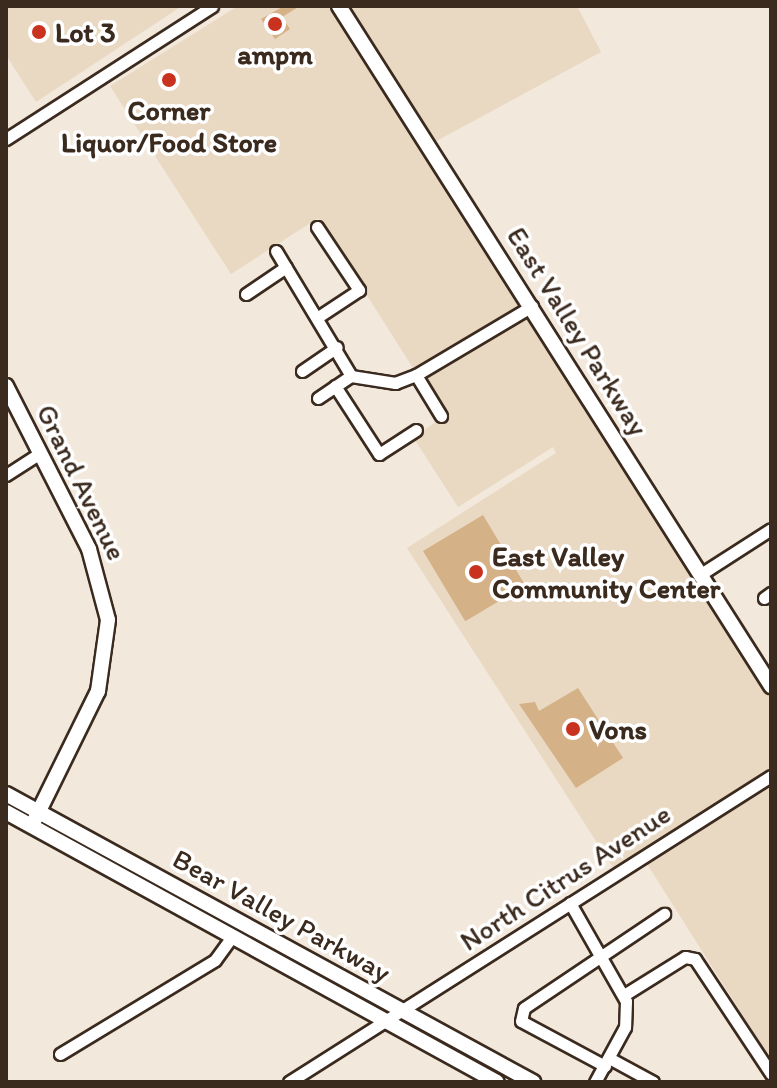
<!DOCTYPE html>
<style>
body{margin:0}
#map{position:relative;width:777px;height:1088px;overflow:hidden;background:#f2e8db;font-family:Itim,sans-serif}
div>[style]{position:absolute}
.built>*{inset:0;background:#e9d8c2}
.building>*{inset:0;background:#d5b187;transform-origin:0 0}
.roads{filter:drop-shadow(2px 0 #3b2a1e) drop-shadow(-2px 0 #3b2a1e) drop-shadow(0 2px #3b2a1e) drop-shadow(0 -2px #3b2a1e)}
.minor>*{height:11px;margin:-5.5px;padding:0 5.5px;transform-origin:5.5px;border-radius:5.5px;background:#fff}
.major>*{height:14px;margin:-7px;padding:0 7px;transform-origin:7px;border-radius:7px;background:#fff}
.dots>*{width:22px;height:22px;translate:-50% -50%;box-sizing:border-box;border:4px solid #fff;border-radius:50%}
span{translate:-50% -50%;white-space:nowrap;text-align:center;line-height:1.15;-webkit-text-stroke:7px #fff;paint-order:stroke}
.poi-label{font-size:28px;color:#3b2a1e;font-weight:700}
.left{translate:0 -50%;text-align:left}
.street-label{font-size:28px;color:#3b2a1e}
.frame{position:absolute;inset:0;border:8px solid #3b2a1e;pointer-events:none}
</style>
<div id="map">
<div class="built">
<div style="clip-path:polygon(6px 6px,182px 6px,36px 102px,6px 55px)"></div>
<div style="clip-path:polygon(238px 6px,577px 6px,601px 52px,429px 145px,771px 686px,771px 1060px,642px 856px,616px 872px,407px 548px,556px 453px,553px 447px,458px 507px,413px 437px,444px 417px,318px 218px,231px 274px,110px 86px)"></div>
</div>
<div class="building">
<div style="clip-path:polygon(284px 6px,300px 6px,282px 17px,290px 29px,275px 39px,261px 19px)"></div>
<div style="left:483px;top:515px;width:82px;height:70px;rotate:59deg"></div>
<div style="clip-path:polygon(578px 688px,623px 758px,576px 788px,519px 704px,535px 702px,539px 711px)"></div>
</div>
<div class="roads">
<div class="minor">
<div style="left:6px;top:139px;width:245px;rotate:-32.8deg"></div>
<div style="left:317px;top:227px;width:76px;rotate:56.3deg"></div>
<div style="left:359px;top:290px;width:49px;rotate:146.6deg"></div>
<div style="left:276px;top:251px;width:146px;rotate:59deg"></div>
<div style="left:246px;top:294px;width:48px;rotate:-34deg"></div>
<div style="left:302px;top:371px;width:42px;rotate:-34.4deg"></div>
<div style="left:416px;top:375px;width:48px;rotate:58.6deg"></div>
<div style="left:351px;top:376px;width:45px;rotate:9deg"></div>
<div style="left:395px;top:383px;width:22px;rotate:-21deg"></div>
<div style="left:416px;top:375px;width:135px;rotate:-30.7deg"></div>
<div style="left:335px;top:386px;width:81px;rotate:57.1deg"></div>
<div style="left:379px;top:454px;width:44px;rotate:-33deg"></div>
<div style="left:318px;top:398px;width:40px;rotate:-34deg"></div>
<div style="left:6px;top:475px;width:40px;rotate:-32.9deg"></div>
<div style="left:701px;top:574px;width:83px;rotate:-32.7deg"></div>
<div style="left:764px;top:598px;width:9px;rotate:-36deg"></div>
<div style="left:570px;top:903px;width:113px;rotate:60.3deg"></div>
<div style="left:626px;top:1001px;width:26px;rotate:92deg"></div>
<div style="left:625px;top:1027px;width:63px;rotate:118.6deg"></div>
<div style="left:624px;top:995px;width:72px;rotate:-31.9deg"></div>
<div style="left:685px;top:957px;width:10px;rotate:11deg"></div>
<div style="left:695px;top:959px;width:138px;rotate:56.5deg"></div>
<div style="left:60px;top:1054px;width:181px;rotate:-31.2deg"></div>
<div style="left:215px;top:960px;width:29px;rotate:-54deg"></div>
<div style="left:609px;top:1058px;width:50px;rotate:28.6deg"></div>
<div style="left:605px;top:1066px;width:95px;rotate:-151.8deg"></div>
<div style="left:521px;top:1021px;width:13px;rotate:-77deg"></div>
<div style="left:524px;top:1008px;width:169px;rotate:-33.9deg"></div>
<div style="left:289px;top:1082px;width:571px;rotate:-32.41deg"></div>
</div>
<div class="major">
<div style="left:339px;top:6px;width:806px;rotate:57.57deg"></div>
<div style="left:6px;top:386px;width:183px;rotate:63deg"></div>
<div style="left:89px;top:549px;width:73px;rotate:75deg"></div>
<div style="left:108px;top:620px;width:72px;rotate:98deg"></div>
<div style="left:98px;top:691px;width:143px;rotate:116.2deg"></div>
<div style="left:6px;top:794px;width:601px;rotate:28.66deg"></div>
<div style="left:6px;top:812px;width:560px;rotate:28.81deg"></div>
</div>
</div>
<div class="dots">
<div style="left:275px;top:24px;background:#c8321e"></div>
<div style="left:39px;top:32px;background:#c8321e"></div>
<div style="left:169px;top:80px;background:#c8321e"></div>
<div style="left:476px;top:572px;background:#c8321e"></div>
<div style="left:573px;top:729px;background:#c8321e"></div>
</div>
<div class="poi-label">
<span class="left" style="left:55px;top:32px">Lot 3</span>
<span style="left:275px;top:54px">ampm</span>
<span style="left:169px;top:126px">Corner<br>Liquor/Food Store</span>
<span class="left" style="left:492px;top:572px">East Valley<br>Community Center</span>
<span class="left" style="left:589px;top:729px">Vons</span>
</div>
<div class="street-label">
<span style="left:578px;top:331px;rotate:58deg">East Valley Parkway</span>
<span style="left:82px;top:482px;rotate:64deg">Grand Avenue</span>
<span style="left:565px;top:877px;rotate:-33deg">North Citrus Avenue</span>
<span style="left:282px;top:915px;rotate:29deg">Bear Valley Parkway</span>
</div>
<div class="frame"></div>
</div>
